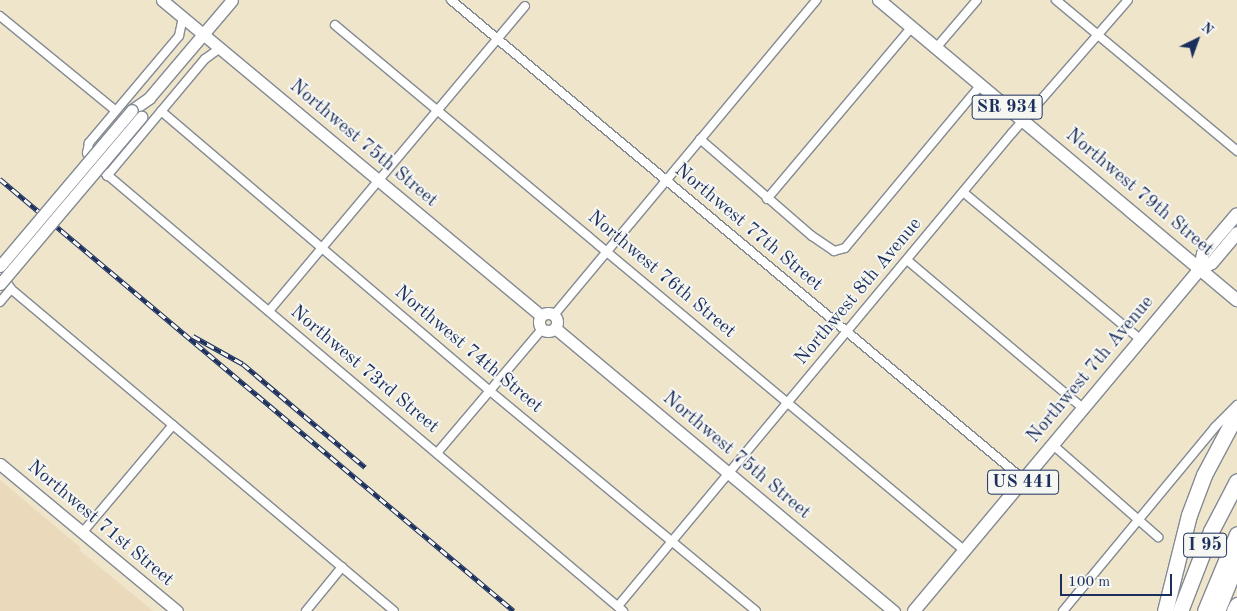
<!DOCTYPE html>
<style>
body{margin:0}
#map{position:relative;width:1237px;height:611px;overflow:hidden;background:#eee5ca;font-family:"Old Standard TT",serif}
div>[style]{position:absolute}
.built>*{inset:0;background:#ead9ba}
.roads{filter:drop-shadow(1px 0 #848a94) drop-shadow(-1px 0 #848a94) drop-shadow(0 1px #848a94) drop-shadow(0 -1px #848a94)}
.street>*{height:8px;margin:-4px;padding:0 4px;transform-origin:4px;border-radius:4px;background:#fff}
.secondary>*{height:11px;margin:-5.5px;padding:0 5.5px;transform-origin:5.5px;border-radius:5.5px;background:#fff}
.secondary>.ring{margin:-5.5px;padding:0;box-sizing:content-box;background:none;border:11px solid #fff;border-radius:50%}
.primary>*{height:12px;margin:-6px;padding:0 6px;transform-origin:6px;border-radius:6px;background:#fff}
.highway>*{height:15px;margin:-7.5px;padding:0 7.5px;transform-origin:7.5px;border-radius:7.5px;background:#fff}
.rail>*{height:4.5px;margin-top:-2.25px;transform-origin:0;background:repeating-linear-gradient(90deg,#f6f6f2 0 8px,#1b2f5e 0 16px);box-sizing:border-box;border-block:1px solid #1b2f5e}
.bridges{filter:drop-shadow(1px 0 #848a94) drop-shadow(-1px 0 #848a94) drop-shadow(0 1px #848a94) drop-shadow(0 -1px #848a94)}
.secondary-bridge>*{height:11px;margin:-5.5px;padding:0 5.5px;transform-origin:5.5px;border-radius:5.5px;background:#fff}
span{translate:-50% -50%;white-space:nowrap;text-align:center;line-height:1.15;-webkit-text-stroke:4px #f6f6f2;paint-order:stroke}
.shield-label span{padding:1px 4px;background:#f6f6f2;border:1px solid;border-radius:4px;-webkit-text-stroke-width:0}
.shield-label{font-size:18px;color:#1b2f5e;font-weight:700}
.street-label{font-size:19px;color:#1b2f5e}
.north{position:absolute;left:1172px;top:15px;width:50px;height:50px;-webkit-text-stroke:4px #f6f6f2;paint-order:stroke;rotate:42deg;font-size:14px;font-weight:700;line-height:20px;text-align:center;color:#1b2f5e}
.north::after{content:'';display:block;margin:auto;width:18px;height:22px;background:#1b2f5e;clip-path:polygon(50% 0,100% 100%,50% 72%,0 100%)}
.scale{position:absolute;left:1060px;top:574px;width:112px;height:22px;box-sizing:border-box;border:2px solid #1b2f5e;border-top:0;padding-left:6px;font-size:15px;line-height:18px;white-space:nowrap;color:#1b2f5e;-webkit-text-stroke:4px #f6f6f2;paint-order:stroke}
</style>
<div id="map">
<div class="built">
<div style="clip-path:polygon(0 480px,81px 548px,79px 550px,153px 611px,0 611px)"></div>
</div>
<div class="roads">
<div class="street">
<div style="left:451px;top:0;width:747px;rotate:39.95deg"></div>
<div style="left:1056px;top:0;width:236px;rotate:39.8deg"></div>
<div style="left:0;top:16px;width:149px;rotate:39.3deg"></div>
<div style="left:183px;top:17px;width:19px;rotate:102deg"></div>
<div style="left:179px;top:36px;width:140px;rotate:130.1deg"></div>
<div style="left:89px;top:143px;width:10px;rotate:101deg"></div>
<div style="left:87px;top:153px;width:9px;rotate:63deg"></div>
<div style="left:91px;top:161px;width:697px;rotate:40.23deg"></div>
<div style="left:335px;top:25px;width:821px;rotate:39.86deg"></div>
<div style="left:936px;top:48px;width:63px;rotate:-49.5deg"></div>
<div style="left:161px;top:111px;width:432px;rotate:40.4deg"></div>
<div style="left:490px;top:391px;width:345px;rotate:39.6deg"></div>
<div style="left:700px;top:139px;width:148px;rotate:40.9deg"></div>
<div style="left:812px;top:236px;width:27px;rotate:34deg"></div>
<div style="left:834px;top:251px;width:11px;rotate:-15deg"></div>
<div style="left:845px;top:248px;width:212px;rotate:-50.2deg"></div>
<div style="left:107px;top:176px;width:153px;rotate:-50.1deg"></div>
<div style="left:205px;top:59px;width:19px;rotate:-36deg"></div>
<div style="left:963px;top:192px;width:231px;rotate:39.7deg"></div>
<div style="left:767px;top:199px;width:225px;rotate:-49.9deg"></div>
<div style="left:907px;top:260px;width:231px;rotate:40.1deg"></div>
<div style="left:0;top:272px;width:20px;rotate:57deg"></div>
<div style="left:11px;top:289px;width:500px;rotate:40.05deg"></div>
<div style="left:0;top:302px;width:17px;rotate:-50deg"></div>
<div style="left:269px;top:311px;width:398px;rotate:-50deg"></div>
<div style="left:554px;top:315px;width:410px;rotate:-50.2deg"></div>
<div style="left:1053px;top:445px;width:140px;rotate:41.2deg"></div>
<div style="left:437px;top:453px;width:162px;rotate:-49.7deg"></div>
<div style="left:82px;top:533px;width:141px;rotate:-49.9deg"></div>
<div style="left:618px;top:606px;width:616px;rotate:-50.21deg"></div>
<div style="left:1012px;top:133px;width:176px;rotate:-48.9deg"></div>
<div style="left:306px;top:611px;width:57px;rotate:-50.7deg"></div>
<div style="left:1063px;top:611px;width:239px;rotate:-50.4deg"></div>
<div style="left:1215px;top:427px;width:31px;rotate:-45deg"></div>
</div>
<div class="secondary">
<div style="left:162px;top:0;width:493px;rotate:39.8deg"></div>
<div style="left:132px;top:110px;width:21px;rotate:-35deg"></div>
<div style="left:149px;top:98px;width:128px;rotate:-49.7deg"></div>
<div class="ring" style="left:539px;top:313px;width:7px;height:7px"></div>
<div style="left:555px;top:328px;width:442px;rotate:39.9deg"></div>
<div style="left:0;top:464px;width:230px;rotate:39.7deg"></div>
</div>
<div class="primary">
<div style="left:879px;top:0;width:467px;rotate:40deg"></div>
<div style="left:1200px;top:269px;width:15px;rotate:-79deg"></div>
<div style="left:1203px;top:254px;width:52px;rotate:-49.6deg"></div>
<div style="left:914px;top:611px;width:446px;rotate:-50.1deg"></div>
<div style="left:1200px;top:269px;width:13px;rotate:-27deg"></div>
<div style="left:1212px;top:263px;width:39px;rotate:-50deg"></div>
</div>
<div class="highway">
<div style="left:1165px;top:611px;width:99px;rotate:-76deg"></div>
<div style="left:1189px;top:515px;width:43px;rotate:-69.4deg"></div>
<div style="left:1204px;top:475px;width:70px;rotate:-62deg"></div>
<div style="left:1180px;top:611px;width:86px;rotate:-68.8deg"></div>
<div style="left:1211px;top:531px;width:56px;rotate:-62.5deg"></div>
<div style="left:1205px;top:611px;width:83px;rotate:-67.4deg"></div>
<div style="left:1217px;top:611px;width:53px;rotate:-67.8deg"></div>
<div style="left:1234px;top:611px;width:7px;rotate:-63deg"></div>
</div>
</div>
<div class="rail">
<div style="left:0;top:179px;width:671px;rotate:40.05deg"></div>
<div style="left:193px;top:336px;width:57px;rotate:29.2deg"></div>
<div style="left:243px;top:364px;width:160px;rotate:40.2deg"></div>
</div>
<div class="bridges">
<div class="secondary-bridge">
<div style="left:0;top:266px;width:204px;rotate:-49.8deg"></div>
<div style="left:0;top:284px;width:219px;rotate:-49.8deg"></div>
</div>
</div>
<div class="shield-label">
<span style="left:1007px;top:107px">SR 934</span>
<span style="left:1023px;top:482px">US 441</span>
<span style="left:1205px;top:545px">I 95</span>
</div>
<div class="street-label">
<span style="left:363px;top:144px;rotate:40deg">Northwest 75th Street</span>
<span style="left:1139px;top:193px;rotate:40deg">Northwest 79th Street</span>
<span style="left:748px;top:228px;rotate:40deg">Northwest 77th Street</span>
<span style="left:661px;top:275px;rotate:40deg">Northwest 76th Street</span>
<span style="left:859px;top:292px;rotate:-50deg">Northwest 8th Avenue</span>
<span style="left:468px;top:350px;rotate:40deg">Northwest 74th Street</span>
<span style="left:364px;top:370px;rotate:40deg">Northwest 73rd Street</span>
<span style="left:1091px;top:370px;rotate:-50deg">Northwest 7th Avenue</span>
<span style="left:736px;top:456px;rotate:40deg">Northwest 75th Street</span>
<span style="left:100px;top:524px;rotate:40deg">Northwest 71st Street</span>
</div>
<div class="north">N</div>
<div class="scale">100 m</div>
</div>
